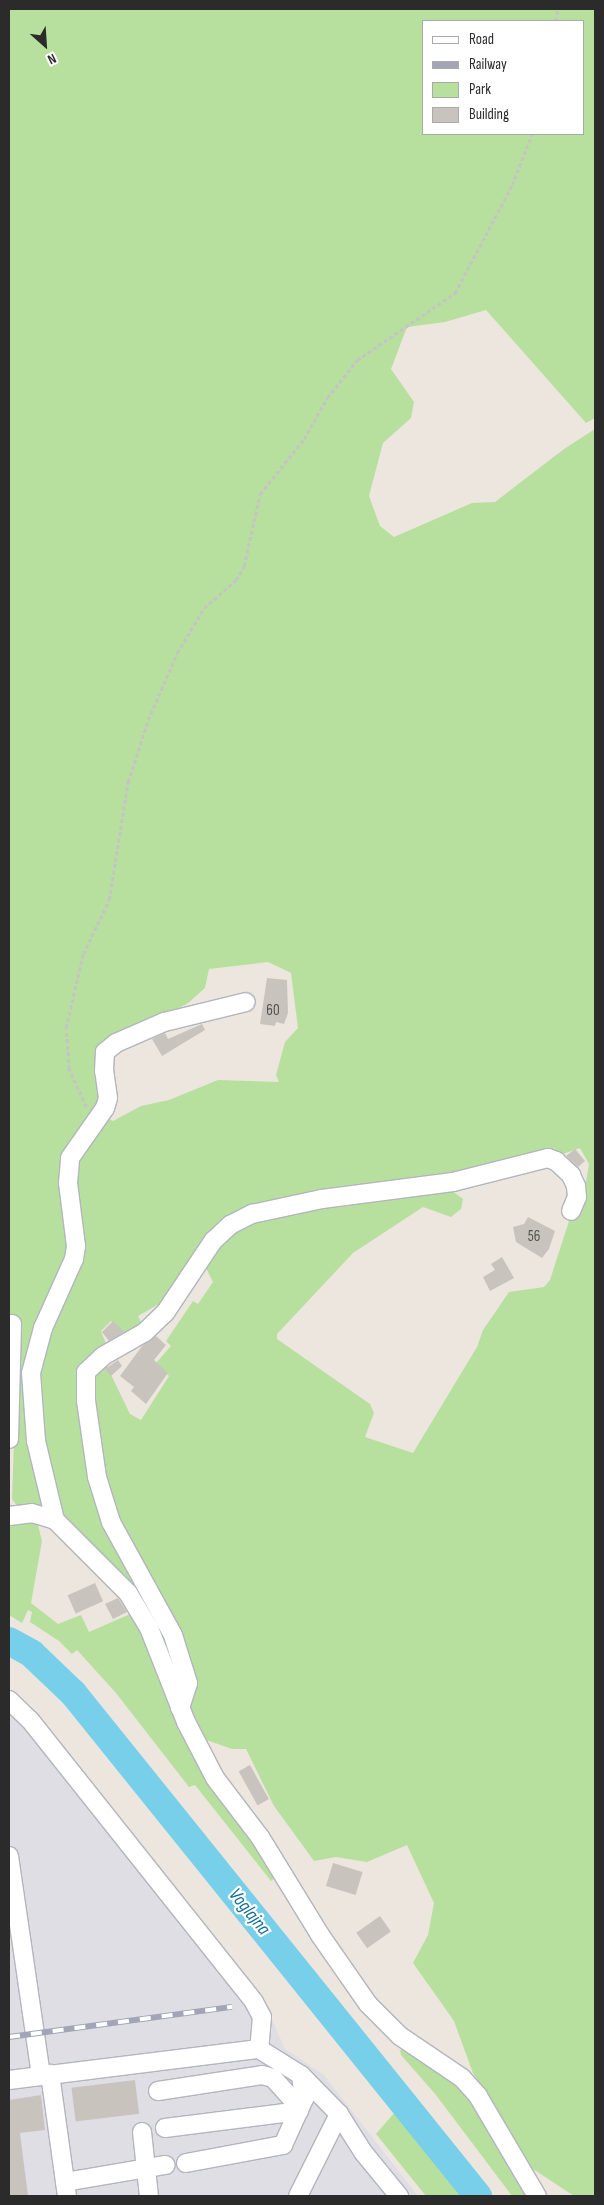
<!DOCTYPE html>
<style>
body{margin:0}
#map{position:relative;width:604px;height:2205px;overflow:hidden;background:#ece6de;font-family:"Sofia Sans Condensed",sans-serif}
div>[style]{position:absolute}
.industrial>*{inset:0;background:#e0dee5}
.green>*{inset:0;background:#b7e09e}
.river>*{height:28px;margin:-14px;padding:0 14px;transform-origin:14px;border-radius:14px;background:#77cfe9}
.building>*{inset:0;background:#c8c4bd;transform-origin:0 0}
.path>*{height:2.5px;margin-top:-1.25px;transform-origin:0;background:repeating-linear-gradient(90deg,#c4c4c4 0 4px,transparent 0 6.5px)}
.roads{filter:drop-shadow(1px 0 #b2b5be) drop-shadow(-1px 0 #b2b5be) drop-shadow(0 1px #b2b5be) drop-shadow(0 -1px #b2b5be)}
.minor>*{height:18px;margin:-9px;padding:0 9px;transform-origin:9px;border-radius:9px;background:#fff}
.rail>*{height:5.5px;margin-top:-2.75px;transform-origin:0;background:repeating-linear-gradient(90deg,#fff 0 11px,#a1a5b5 0 22px);box-sizing:border-box;border-block:1px solid #a1a5b5}
span{translate:-50% -50%;white-space:nowrap;text-align:center;line-height:1.15;-webkit-text-stroke:4.5px #fff;paint-order:stroke}
.number-label{font-size:15px;color:#525150}
.number-label span{-webkit-text-stroke-width:0}
.water-label{font-size:19px;color:#146f97;font-style:italic}
.frame{position:absolute;inset:0;border:10px solid #2b2b2b;pointer-events:none}
.legend{position:absolute;left:422px;top:20px;width:162px;height:115px;box-sizing:border-box;background:#fff;border:1px solid #aaa;margin:0;padding:6px 9px;list-style:none;font-size:15px;color:#2b2b2b}
.legend li{display:flex;align-items:center;gap:10px;height:25px}
.legend b{width:25px;border:1px solid #aaa}
.north{position:absolute;left:20px;top:20px;width:50px;height:50px;-webkit-text-stroke:4px #fff;paint-order:stroke;rotate:154deg;font-size:14px;font-weight:700;line-height:20px;text-align:center;color:#2b2b2b}
.north::after{content:'';display:block;margin:auto;width:18px;height:22px;background:#2b2b2b;clip-path:polygon(50% 0,100% 100%,50% 72%,0 100%)}
</style>
<div id="map">
<div class="industrial">
<div style="clip-path:polygon(9px 1689px,38px 1716px,262px 1997px,285px 2049px,324px 2075px,418px 2196px,9px 2196px)"></div>
</div>
<div class="green">
<div style="clip-path:polygon(evenodd,9px 9px,595px 9px,595px 418px,586px 423px,486px 310px,445px 322px,407px 327px,391px 369px,414px 402px,411px 418px,383px 443px,369px 496px,380px 526px,394px 537px,472px 503px,495px 502px,564px 449px,595px 429px,595px 2196px,574px 2196px,530px 2167px,473px 2073px,454px 2021px,413px 1963px,428px 1935px,434px 1903px,407px 1845px,367px 1862px,336px 1857px,314px 1861px,274px 1806px,246px 1749px,232px 1749px,198px 1737px,189px 1717px,192px 1684px,176px 1634px,157px 1593px,113px 1520px,97px 1464px,89px 1403px,89px 1374px,104px 1360px,130px 1414px,141px 1420px,169px 1376px,156px 1363px,171px 1346px,166px 1341px,193px 1301px,198px 1304px,213px 1282px,203px 1262px,232px 1227px,253px 1217px,311px 1204px,447px 1187px,463px 1199px,461px 1209px,451px 1217px,423px 1207px,353px 1253px,277px 1334px,277px 1339px,370px 1404px,374px 1413px,365px 1437px,413px 1453px,477px 1347px,483px 1330px,509px 1292px,544px 1287px,550px 1280px,569px 1221px,583px 1200px,589px 1164px,580px 1148px,560px 1155px,554px 1148px,541px 1156px,453px 1179px,322px 1195px,252px 1210px,230px 1221px,216px 1232px,164px 1308px,159px 1304px,138px 1316px,144px 1328px,126px 1335px,111px 1321px,101px 1331px,106px 1344px,83px 1370px,81px 1400px,93px 1480px,114px 1540px,152px 1597px,171px 1635px,185px 1678px,184px 1682px,177px 1683px,133px 1589px,55px 1509px,41px 1462px,32px 1389px,41px 1342px,79px 1257px,71px 1175px,84px 1141px,104px 1116px,113px 1121px,141px 1106px,169px 1100px,218px 1080px,279px 1082px,276px 1075px,285px 1042px,298px 1028px,291px 973px,268px 962px,209px 969px,205px 988px,188px 1003px,104px 1049px,99px 1060px,105px 1093px,103px 1104px,65px 1161px,72px 1256px,43px 1321px,26px 1378px,27px 1416px,45px 1509px,41px 1512px,20px 1510px,12px 1499px,18px 1322px,9px 1321px,9px 9px,423px 21px,583px 21px,583px 134px,423px 134px,423px 21px)"></div>
<div style="clip-path:polygon(37px 1521px,42px 1541px,31px 1603px,58px 1624px,81px 1615px,89px 1632px,137px 1611px,170px 1688px,280px 1874px,271px 1881px,195px 1785px,189px 1787px,116px 1693px,77px 1650px,72px 1654px,59px 1641px,30px 1622px,32px 1612px,28px 1610px,22px 1623px,9px 1615px,9px 1522px)"></div>
<div style="clip-path:polygon(406px 2048px,457px 2082px,476px 2102px,531px 2196px,512px 2196px,436px 2095px,401px 2055px,400px 2050px)"></div>
<div style="clip-path:polygon(395px 2112px,464px 2196px,426px 2196px,376px 2134px)"></div>
</div>
<div class="river">
<div style="left:9px;top:1641px;width:26px;rotate:29deg"></div>
<div style="left:32px;top:1654px;width:57px;rotate:43.6deg"></div>
<div style="left:73px;top:1693px;width:646px;rotate:51.16deg"></div>
</div>
<div class="building">
<div style="clip-path:polygon(267px 978px,287px 980px,288px 1013px,284px 1024px,276px 1022px,275px 1026px,260px 1024px)"></div>
<div style="clip-path:polygon(202px 1024px,205px 1030px,162px 1056px,152px 1039px,165px 1033px,168px 1039px)"></div>
<div style="clip-path:polygon(575px 1149px,585px 1161px,578px 1167px,566px 1156px)"></div>
<div style="clip-path:polygon(528px 1217px,555px 1231px,549px 1249px,542px 1258px,516px 1242px,513px 1227px,524px 1224px)"></div>
<div style="clip-path:polygon(502px 1257px,514px 1278px,490px 1291px,483px 1277px,495px 1270px,491px 1264px)"></div>
<div style="clip-path:polygon(113px 1321px,124px 1332px,109px 1341px,102px 1332px)"></div>
<div style="clip-path:polygon(156px 1336px,166px 1345px,154px 1360px,168px 1373px,146px 1404px,131px 1391px,134px 1387px,120px 1376px,142px 1346px)"></div>
<div style="clip-path:polygon(118px 1360px,122px 1366px,111px 1376px,105px 1369px)"></div>
<div style="left:95px;top:1583px;width:20px;height:30px;rotate:66deg"></div>
<div style="clip-path:polygon(118px 1598px,127px 1612px,113px 1619px,105px 1604px)"></div>
<div style="left:250px;top:1765px;width:39px;height:13px;rotate:61deg"></div>
<div style="left:333px;top:1863px;width:31px;height:24px;rotate:17deg"></div>
<div style="left:380px;top:1916px;width:19px;height:29px;rotate:55deg"></div>
<div style="left:135px;top:2080px;width:34px;height:64px;rotate:83deg"></div>
<div style="clip-path:polygon(41px 2095px,45px 2130px,20px 2133px,28px 2196px,9px 2196px,9px 2100px)"></div>
</div>
<div class="path">
<div style="left:555px;top:21px;width:12px;rotate:-76deg"></div>
<div style="left:86px;top:1107px;width:42px;rotate:-114.1deg"></div>
<div style="left:69px;top:1069px;width:41px;rotate:-94.2deg"></div>
<div style="left:66px;top:1028px;width:76px;rotate:-77.1deg"></div>
<div style="left:83px;top:954px;width:60px;rotate:-64.3deg"></div>
<div style="left:109px;top:900px;width:120px;rotate:-80.9deg"></div>
<div style="left:128px;top:782px;width:65px;rotate:-72.1deg"></div>
<div style="left:148px;top:720px;width:73px;rotate:-66.6deg"></div>
<div style="left:177px;top:653px;width:52px;rotate:-59deg"></div>
<div style="left:204px;top:608px;width:43px;rotate:-41.2deg"></div>
<div style="left:236px;top:580px;width:16px;rotate:-60deg"></div>
<div style="left:244px;top:566px;width:74px;rotate:-77.5deg"></div>
<div style="left:260px;top:494px;width:70px;rotate:-51.3deg"></div>
<div style="left:304px;top:439px;width:47px;rotate:-60.7deg"></div>
<div style="left:327px;top:398px;width:48px;rotate:-51.7deg"></div>
<div style="left:357px;top:360px;width:119px;rotate:-34.4deg"></div>
<div style="left:455px;top:293px;width:122px;rotate:-62.2deg"></div>
<div style="left:512px;top:185px;width:55px;rotate:-68.6deg"></div>
</div>
<div class="roads">
<div class="minor">
<div style="left:9px;top:1439px;width:115px;rotate:-88.5deg"></div>
<div style="left:9px;top:1516px;width:23px;rotate:-7deg"></div>
<div style="left:32px;top:1513px;width:24px;rotate:17deg"></div>
<div style="left:55px;top:1520px;width:103px;rotate:45deg"></div>
<div style="left:128px;top:1593px;width:41px;rotate:59deg"></div>
<div style="left:149px;top:1628px;width:101px;rotate:68.5deg"></div>
<div style="left:186px;top:1722px;width:63px;rotate:62.6deg"></div>
<div style="left:215px;top:1778px;width:74px;rotate:52.7deg"></div>
<div style="left:260px;top:1837px;width:115px;rotate:58.5deg"></div>
<div style="left:320px;top:1935px;width:84px;rotate:55.2deg"></div>
<div style="left:368px;top:2004px;width:45px;rotate:45deg"></div>
<div style="left:400px;top:2036px;width:75px;rotate:34.1deg"></div>
<div style="left:462px;top:2078px;width:24px;rotate:48deg"></div>
<div style="left:478px;top:2096px;width:116px;rotate:59.5deg"></div>
<div style="left:55px;top:1520px;width:81px;rotate:-103.5deg"></div>
<div style="left:36px;top:1441px;width:68px;rotate:-94.2deg"></div>
<div style="left:31px;top:1373px;width:47px;rotate:-75.1deg"></div>
<div style="left:43px;top:1328px;width:76px;rotate:-65.8deg"></div>
<div style="left:74px;top:1259px;width:13px;rotate:-81deg"></div>
<div style="left:76px;top:1246px;width:64px;rotate:-97.2deg"></div>
<div style="left:68px;top:1183px;width:25px;rotate:-85deg"></div>
<div style="left:70px;top:1158px;width:61px;rotate:-55deg"></div>
<div style="left:105px;top:1108px;width:10px;rotate:-73deg"></div>
<div style="left:108px;top:1098px;width:27px;rotate:-98deg"></div>
<div style="left:104px;top:1071px;width:19px;rotate:-87deg"></div>
<div style="left:105px;top:1052px;width:14px;rotate:-39deg"></div>
<div style="left:116px;top:1043px;width:52px;rotate:-23.6deg"></div>
<div style="left:164px;top:1022px;width:84px;rotate:-13.7deg"></div>
<div style="left:9px;top:1700px;width:29px;rotate:44deg"></div>
<div style="left:30px;top:1720px;width:360px;rotate:51.5deg"></div>
<div style="left:254px;top:2002px;width:17px;rotate:62deg"></div>
<div style="left:262px;top:2017px;width:32px;rotate:95deg"></div>
<div style="left:180px;top:1708px;width:26px;rotate:-72deg"></div>
<div style="left:188px;top:1683px;width:50px;rotate:-107.4deg"></div>
<div style="left:173px;top:1635px;width:129px;rotate:-118.8deg"></div>
<div style="left:111px;top:1522px;width:47px;rotate:-107.3deg"></div>
<div style="left:97px;top:1477px;width:77px;rotate:-98.2deg"></div>
<div style="left:86px;top:1401px;width:29px;rotate:-90deg"></div>
<div style="left:86px;top:1372px;width:23px;rotate:-43deg"></div>
<div style="left:103px;top:1356px;width:48px;rotate:-29.7deg"></div>
<div style="left:145px;top:1332px;width:28px;rotate:-44deg"></div>
<div style="left:165px;top:1313px;width:87px;rotate:-56.3deg"></div>
<div style="left:213px;top:1241px;width:23px;rotate:-43deg"></div>
<div style="left:230px;top:1225px;width:25px;rotate:-27deg"></div>
<div style="left:252px;top:1214px;width:72px;rotate:-12.1deg"></div>
<div style="left:322px;top:1199px;width:132px;rotate:-7.4deg"></div>
<div style="left:453px;top:1182px;width:98px;rotate:-14.2deg"></div>
<div style="left:548px;top:1158px;width:9px;rotate:21deg"></div>
<div style="left:556px;top:1161px;width:21px;rotate:43deg"></div>
<div style="left:571px;top:1175px;width:12px;rotate:66deg"></div>
<div style="left:576px;top:1186px;width:11px;rotate:85deg"></div>
<div style="left:577px;top:1197px;width:15px;rotate:113deg"></div>
<div style="left:9px;top:1856px;width:221px;rotate:81.7deg"></div>
<div style="left:50px;top:2074px;width:123px;rotate:82.1deg"></div>
<div style="left:9px;top:2080px;width:252px;rotate:-7.1deg"></div>
<div style="left:259px;top:2049px;width:49px;rotate:31.8deg"></div>
<div style="left:301px;top:2075px;width:54px;rotate:45.7deg"></div>
<div style="left:339px;top:2114px;width:45px;rotate:57.7deg"></div>
<div style="left:363px;top:2152px;width:57px;rotate:50.7deg"></div>
<div style="left:158px;top:2091px;width:105px;rotate:-8.7deg"></div>
<div style="left:262px;top:2075px;width:11px;rotate:15deg"></div>
<div style="left:273px;top:2078px;width:28px;rotate:48deg"></div>
<div style="left:292px;top:2099px;width:12px"></div>
<div style="left:165px;top:2128px;width:135px;rotate:-7.2deg"></div>
<div style="left:142px;top:2132px;width:64px;rotate:83.8deg"></div>
<div style="left:186px;top:2163px;width:99px;rotate:-10.5deg"></div>
<div style="left:283px;top:2145px;width:51px;rotate:-65.5deg"></div>
<div style="left:304px;top:2099px;width:24px;rotate:-97deg"></div>
<div style="left:65px;top:2182px;width:102px;rotate:-9.6deg"></div>
<div style="left:298px;top:2196px;width:92px;rotate:-63.4deg"></div>
</div>
</div>
<div class="rail">
<div style="left:9px;top:2037px;width:225px;rotate:-7.7deg"></div>
</div>
<div class="number-label">
<span style="left:273px;top:1011px">60</span>
<span style="left:534px;top:1237px">56</span>
</div>
<div class="water-label">
<span style="left:249px;top:1912px;rotate:51deg">Voglajna</span>
</div>
<div class="frame"></div>
<ul class="legend">
<li><b style="height:6px;background:#fff"></b>Road</li>
<li><b style="height:6px;background:#a1a5b5"></b>Railway</li>
<li><b style="height:14px;background:#b7e09e"></b>Park</li>
<li><b style="height:14px;background:#c8c4bd"></b>Building</li>
</ul>
<div class="north">N</div>
</div>
